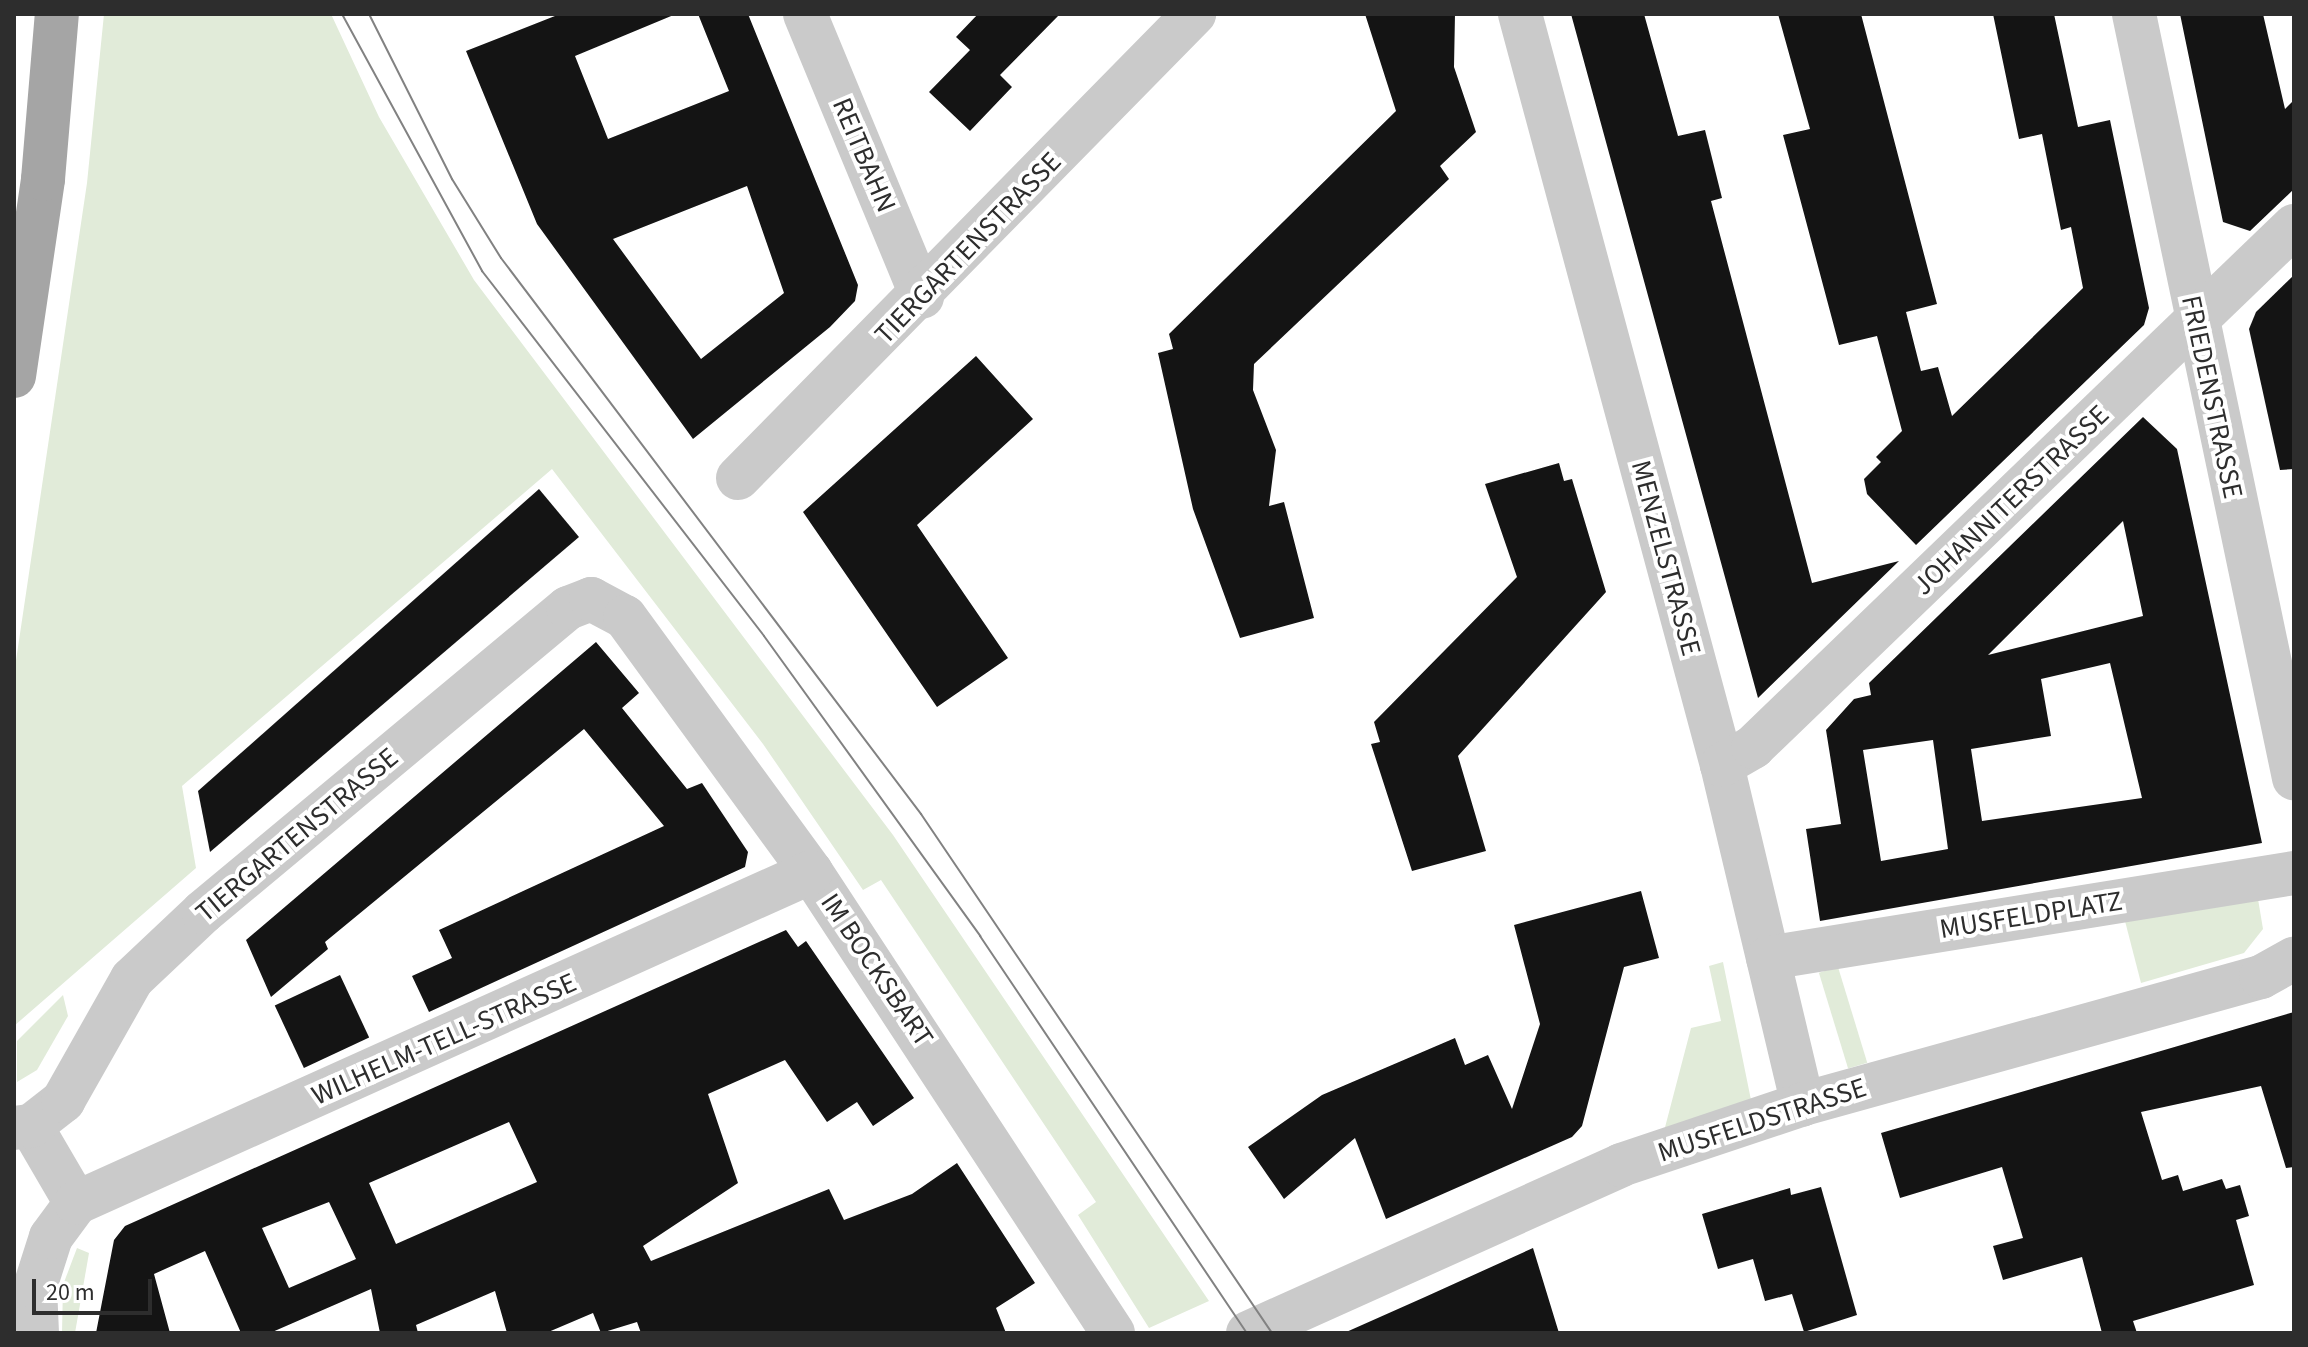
<!DOCTYPE html>
<style>
body{margin:0}
#map{position:relative;width:2308px;height:1347px;overflow:hidden;background:#fff;font-family:"Source Sans 3",sans-serif}
div>[style]{position:absolute}
.green>*{inset:0;background:#e1ebd9;transform-origin:0 0}
.building>*{inset:0;background:#141414;transform-origin:0 0}
.minor>*{height:44px;margin:-22px;padding:0 22px;transform-origin:22px;border-radius:22px;background:#cacaca}
.major>*{height:44px;margin:-22px;padding:0 22px;transform-origin:22px;border-radius:22px;background:#a5a5a5}
.tram>*{height:2px;margin:-1px;padding:0 1px;transform-origin:1px;border-radius:1px;background:#828282}
span{translate:-50% -50%;white-space:nowrap;text-align:center;line-height:1.15;-webkit-text-stroke:8px #fff;paint-order:stroke}
.street-label{font-size:28px;color:#2d2d2d}
.frame{position:absolute;inset:0;border:16px solid #2d2d2d;pointer-events:none}
.scale{position:absolute;left:32px;top:1279px;width:120px;height:36px;box-sizing:border-box;border:4px solid #2d2d2d;border-top:0;padding-left:10px;font-size:24px;line-height:28px;white-space:nowrap;color:#2d2d2d;-webkit-text-stroke:6px #fff;paint-order:stroke}
</style>
<div id="map">
<div class="green">
<div style="clip-path:polygon(104px 14px,331px 14px,379px 117px,474px 280px,893px 835px,1209px 1301px,1149px 1328px,1078px 1215px,1096px 1202px,881px 880px,863px 890px,763px 744px,552px 469px,182px 786px,196px 868px,14px 1026px,14px 674px,87px 183px)"></div>
<div style="clip-path:polygon(2258px 899px,2263px 929px,2244px 953px,2141px 983px,2125px 921px)"></div>
<div style="clip-path:polygon(1723px 962px,1751px 1100px,1663px 1135px,1691px 1028px,1721px 1021px,1709px 966px)"></div>
<div style="left:1838px;top:967px;width:100px;height:20px;rotate:73deg"></div>
<div style="clip-path:polygon(63px 995px,68px 1016px,37px 1070px,17px 1082px,17px 1041px)"></div>
<div style="clip-path:polygon(77px 1248px,89px 1253px,75px 1333px,62px 1333px,63px 1285px)"></div>
</div>
<div class="building">
<div style="clip-path:polygon(evenodd,560px 14px,676px 14px,575px 56px,608px 139px,729px 91px,698px 14px,748px 14px,858px 285px,855px 301px,830px 327px,693px 439px,537px 224px,466px 51px,560px 14px,747px 186px,784px 293px,701px 359px,613px 239px,747px 186px)"></div>
<div style="clip-path:polygon(978px 14px,1060px 14px,1000px 75px,1012px 87px,970px 131px,929px 92px,970px 50px,956px 37px)"></div>
<div style="clip-path:polygon(1365px 14px,1455px 14px,1454px 67px,1476px 132px,1440px 166px,1449px 179px,1254px 364px,1253px 390px,1276px 450px,1269px 506px,1284px 502px,1314px 618px,1240px 638px,1193px 509px,1158px 353px,1173px 349px,1169px 334px,1396px 111px)"></div>
<div style="clip-path:polygon(1571px 14px,1644px 14px,1678px 136px,1705px 130px,1722px 198px,1711px 201px,1812px 583px,1899px 561px,1758px 698px)"></div>
<div style="clip-path:polygon(1778px 14px,1861px 14px,1937px 304px,1906px 312px,1921px 371px,1938px 367px,1952px 416px,2083px 288px,2071px 227px,2061px 230px,2042px 134px,2019px 139px,1993px 14px,2054px 14px,2078px 127px,2110px 120px,2149px 308px,2144px 325px,1916px 545px,1867px 494px,1864px 479px,1881px 462px,1876px 457px,1902px 431px,1877px 336px,1839px 345px,1783px 135px,1810px 129px)"></div>
<div style="clip-path:polygon(2180px 14px,2263px 14px,2285px 109px,2294px 100px,2294px 189px,2250px 231px,2223px 222px)"></div>
<div style="clip-path:polygon(2294px 275px,2294px 469px,2280px 470px,2249px 329px,2256px 312px)"></div>
<div style="clip-path:polygon(976px 356px,1033px 419px,917px 525px,1008px 658px,937px 707px,803px 512px)"></div>
<div style="clip-path:polygon(evenodd,2143px 417px,2177px 449px,2262px 843px,1820px 921px,1806px 829px,1841px 824px,1826px 730px,1854px 699px,1871px 695px,1869px 683px,2143px 417px,2123px 521px,2143px 616px,1988px 655px,2123px 521px,2143px 417px,2110px 663px,2142px 798px,1982px 821px,1971px 749px,2051px 736px,2041px 679px,2110px 663px,2143px 417px,1933px 740px,1948px 849px,1881px 861px,1863px 750px,1933px 740px)"></div>
<div style="clip-path:polygon(1559px 463px,1564px 481px,1572px 479px,1606px 592px,1458px 756px,1486px 851px,1412px 871px,1371px 744px,1380px 742px,1374px 722px,1517px 577px,1485px 484px)"></div>
<div style="clip-path:polygon(539px 489px,579px 537px,210px 852px,198px 791px)"></div>
<div style="clip-path:polygon(596px 642px,639px 693px,622px 708px,687px 789px,702px 783px,748px 852px,745px 867px,429px 1012px,412px 976px,452px 958px,439px 930px,664px 826px,584px 729px,325px 942px,328px 949px,271px 997px,246px 940px)"></div>
<div style="clip-path:polygon(1641px 891px,1659px 958px,1624px 967px,1582px 1126px,1572px 1137px,1386px 1219px,1355px 1138px,1284px 1199px,1248px 1147px,1322px 1095px,1455px 1038px,1465px 1065px,1488px 1055px,1512px 1109px,1540px 1024px,1514px 925px)"></div>
<div style="clip-path:polygon(evenodd,786px 930px,798px 947px,806px 941px,914px 1098px,873px 1126px,857px 1102px,827px 1122px,785px 1060px,708px 1094px,738px 1183px,643px 1246px,651px 1261px,829px 1189px,844px 1220px,912px 1194px,957px 1163px,1035px 1283px,996px 1308px,1006px 1333px,641px 1333px,637px 1322px,601px 1333px,593px 1313px,546px 1333px,507px 1333px,495px 1291px,416px 1325px,418px 1333px,380px 1333px,371px 1289px,270px 1333px,241px 1333px,205px 1251px,154px 1274px,170px 1333px,96px 1333px,114px 1240px,125px 1226px,786px 930px,509px 1122px,537px 1182px,396px 1244px,369px 1183px,509px 1122px,786px 930px,329px 1202px,356px 1259px,289px 1288px,262px 1228px,329px 1202px)"></div>
<div style="left:340px;top:975px;width:69px;height:72px;rotate:65deg"></div>
<div style="clip-path:polygon(2294px 1012px,2294px 1167px,2286px 1168px,2261px 1086px,2141px 1112px,2162px 1180px,2178px 1175px,2183px 1191px,2222px 1179px,2226px 1189px,2240px 1185px,2249px 1216px,2236px 1220px,2254px 1285px,2133px 1321px,2137px 1333px,2102px 1333px,2082px 1257px,2003px 1280px,1993px 1246px,2023px 1238px,2002px 1167px,1900px 1198px,1881px 1133px)"></div>
<div style="clip-path:polygon(1821px 1187px,1857px 1315px,1804px 1332px,1792px 1294px,1765px 1301px,1753px 1259px,1718px 1269px,1702px 1214px,1790px 1188px,1791px 1195px)"></div>
<div style="clip-path:polygon(1533px 1248px,1559px 1333px,1344px 1333px,1425px 1297px)"></div>
</div>
<div class="minor">
<div style="left:805px;top:14px;width:306px;rotate:67.5deg"></div>
<div style="left:1520px;top:14px;width:778px;rotate:74.95deg"></div>
<div style="left:1722px;top:765px;width:349px;rotate:76.6deg"></div>
<div style="left:2134px;top:14px;width:781px;rotate:78.17deg"></div>
<div style="left:738px;top:478px;width:651px;rotate:-45.5deg"></div>
<div style="left:1722px;top:765px;width:36px;rotate:-30deg"></div>
<div style="left:1753px;top:747px;width:751px;rotate:-43.92deg"></div>
<div style="left:1768px;top:958px;width:533px;rotate:-9.18deg"></div>
<div style="left:31px;top:1126px;width:89px;rotate:59.7deg"></div>
<div style="left:14px;top:1128px;width:17px;rotate:-7deg"></div>
<div style="left:31px;top:1126px;width:41px;rotate:-38deg"></div>
<div style="left:63px;top:1101px;width:140px;rotate:-60.5deg"></div>
<div style="left:132px;top:979px;width:98px;rotate:-43.3deg"></div>
<div style="left:203px;top:912px;width:475px;rotate:-39.8deg"></div>
<div style="left:568px;top:608px;width:25px;rotate:-21deg"></div>
<div style="left:591px;top:599px;width:38px;rotate:28deg"></div>
<div style="left:625px;top:617px;width:316px;rotate:53.9deg"></div>
<div style="left:811px;top:872px;width:551px;rotate:56.77deg"></div>
<div style="left:37px;top:1333px;width:46px;rotate:-92.5deg"></div>
<div style="left:35px;top:1287px;width:52px;rotate:-72.3deg"></div>
<div style="left:51px;top:1237px;width:42px;rotate:-53.7deg"></div>
<div style="left:76px;top:1203px;width:806px;rotate:-24.24deg"></div>
<div style="left:1248px;top:1333px;width:409px;rotate:-24.2deg"></div>
<div style="left:1621px;top:1165px;width:192px;rotate:-18.5deg"></div>
<div style="left:1803px;top:1104px;width:475px;rotate:-15.5deg"></div>
<div style="left:2261px;top:977px;width:38px;rotate:-29deg"></div>
</div>
<div class="major">
<div style="left:14px;top:376px;width:199px;rotate:-81.6deg"></div>
<div style="left:43px;top:179px;width:166px;rotate:-85.2deg"></div>
</div>
<div class="tram">
<div style="left:342px;top:14px;width:293px;rotate:61.4deg"></div>
<div style="left:482px;top:271px;width:461px;rotate:52.3deg"></div>
<div style="left:764px;top:636px;width:370px;rotate:54.2deg"></div>
<div style="left:980px;top:936px;width:478px;rotate:56.1deg"></div>
<div style="left:369px;top:14px;width:185px;rotate:63.3deg"></div>
<div style="left:452px;top:179px;width:93px;rotate:58.2deg"></div>
<div style="left:501px;top:258px;width:697px;rotate:52.93deg"></div>
<div style="left:921px;top:814px;width:627px;rotate:55.93deg"></div>
</div>
<div class="street-label">
<span style="left:864px;top:155px;rotate:67deg">REITBAHN</span>
<span style="left:968px;top:248px;rotate:-46deg">TIERGARTENSTRASSE</span>
<span style="left:2212px;top:397px;rotate:78deg">FRIEDENSTRASSE</span>
<span style="left:2011px;top:500px;rotate:-44deg">JOHANNITERSTRASSE</span>
<span style="left:1666px;top:558px;rotate:75deg">MENZELSTRASSE</span>
<span style="left:297px;top:835px;rotate:-40deg">TIERGARTENSTRASSE</span>
<span style="left:2031px;top:915px;rotate:-9deg">MUSFELDPLATZ</span>
<span style="left:877px;top:970px;rotate:56deg">IM BOCKSBART</span>
<span style="left:444px;top:1039px;rotate:-24deg">WILHELM-TELL-STRASSE</span>
<span style="left:1762px;top:1120px;rotate:-18deg">MUSFELDSTRASSE</span>
</div>
<div class="frame"></div>
<div class="scale">20 m</div>
</div>
